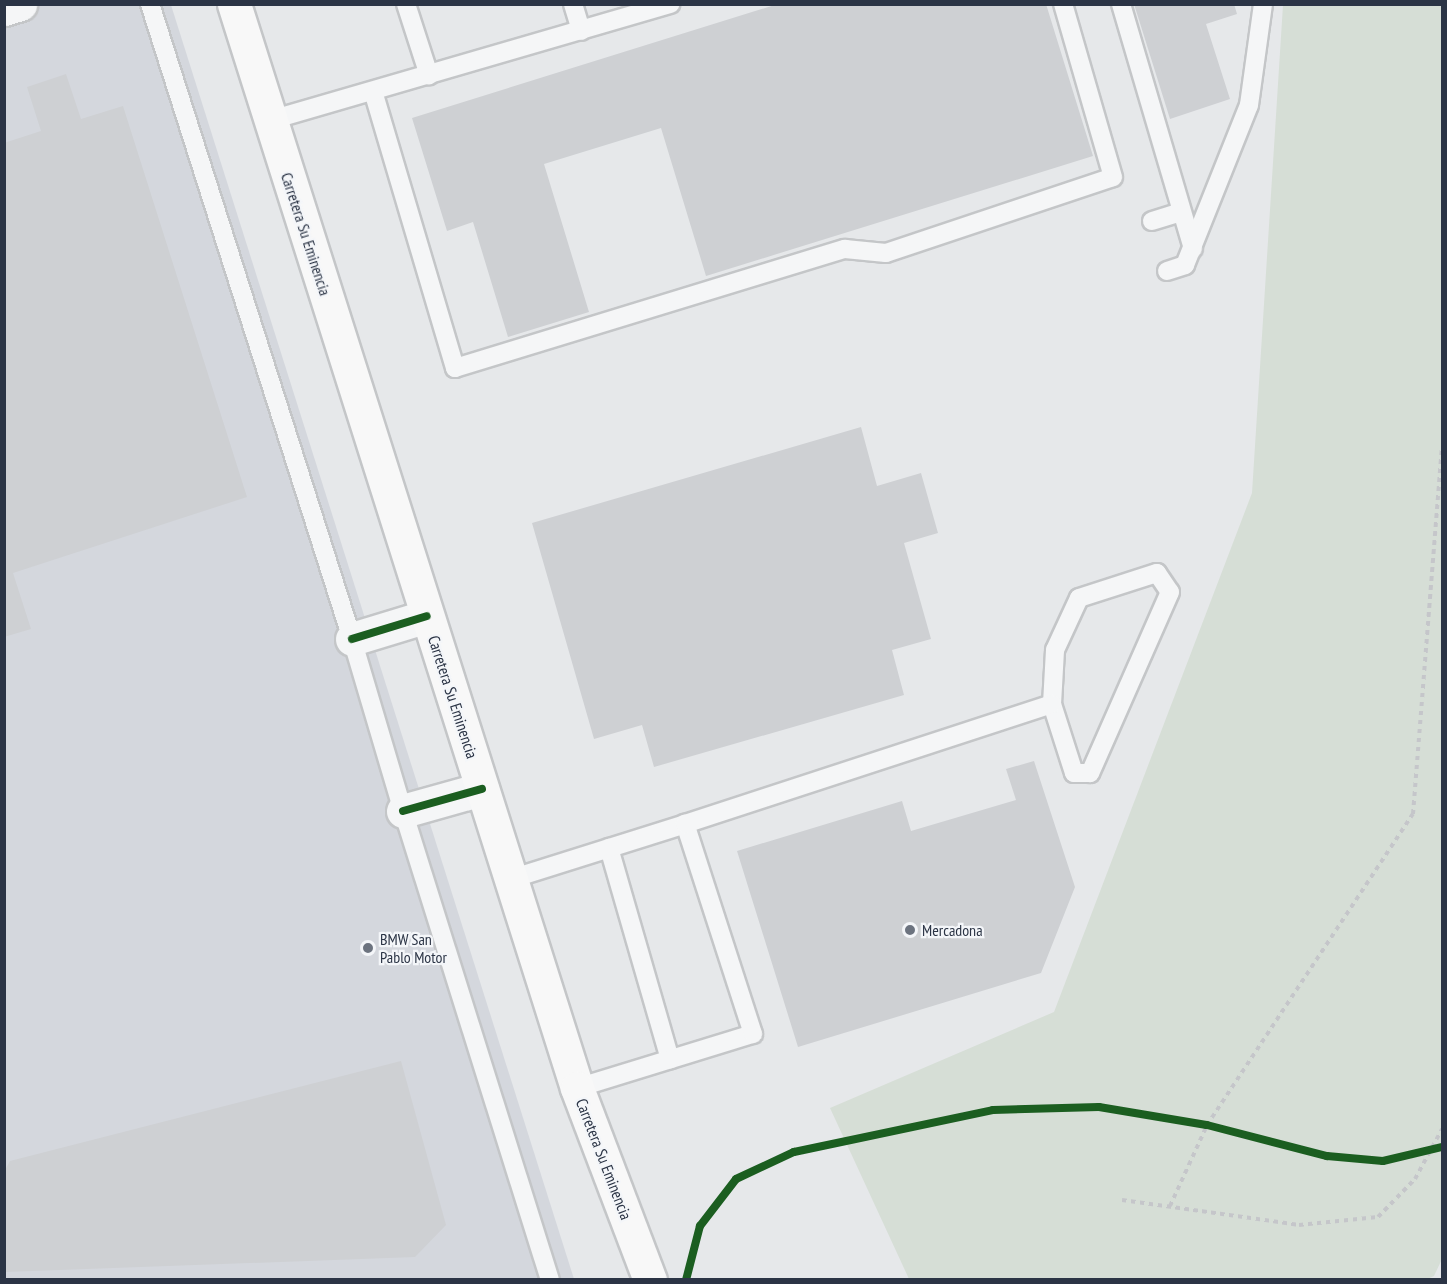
<!DOCTYPE html>
<style>
body{margin:0}
#map{position:relative;width:1447px;height:1284px;overflow:hidden;background:#e6e8ea;font-family:"PT Sans Narrow",sans-serif}
div>[style]{position:absolute}
.built>*{inset:0;background:#d4d7dd}
.green>*{inset:0;background:#d6ded6}
.building>*{inset:0;background:#ced0d3}
.path>*{height:4px;margin-top:-2px;transform-origin:0;background:repeating-linear-gradient(90deg,#c5c6ca 0 4.5px,transparent 0 9px)}
.roads{filter:drop-shadow(2px 0 #c4c6c8) drop-shadow(-2px 0 #c4c6c8) drop-shadow(0 2px #c4c6c8) drop-shadow(0 -2px #c4c6c8)}
.lane>*{height:18px;margin:-9px;padding:0 9px;transform-origin:9px;border-radius:9px;background:#f5f6f7}
.street>*{height:33px;margin:-16.5px;padding:0 16.5px;transform-origin:16.5px;border-radius:16.5px;background:#f5f6f7}
.primary>*{height:33px;margin:-16.5px;padding:0 16.5px;transform-origin:16.5px;border-radius:16.5px;background:#f8f8f8}
.cycleway>*{height:8px;margin:-4px;padding:0 4px;transform-origin:4px;border-radius:4px;background:#1b5e20}
.dots>*{width:16px;height:16px;translate:-50% -50%;box-sizing:border-box;border:3px solid #f4f6f9;border-radius:50%}
span{translate:-50% -50%;white-space:nowrap;text-align:center;line-height:1.15;-webkit-text-stroke:4.5px #f4f6f9;paint-order:stroke}
.street-label{font-size:16px;color:#2b3445}
.poi-label{font-size:16px;color:#2b3445}
.left{translate:0 -50%;text-align:left}
.frame{position:absolute;inset:0;border:6px solid #2b3445;pointer-events:none}
</style>
<div id="map">
<div class="built">
<div style="clip-path:polygon(5px 5px,171px 5px,574px 1279px,5px 1280px)"></div>
</div>
<div class="green">
<div style="clip-path:polygon(1283px 5px,1442px 5px,1442px 1259px,1434px 1276px,1425px 1280px,909px 1279px,830px 1108px,1054px 1012px,1252px 493px)"></div>
</div>
<div class="building">
<div style="clip-path:polygon(778px 4px,1046px 4px,1093px 156px,706px 276px,661px 128px,544px 164px,589px 312px,508px 337px,473px 222px,447px 231px,412px 118px)"></div>
<div style="clip-path:polygon(1134px 4px,1234px 4px,1237px 14px,1206px 24px,1230px 99px,1170px 119px)"></div>
<div style="clip-path:polygon(66px 74px,81px 119px,123px 106px,247px 497px,13px 573px,31px 629px,4px 637px,4px 143px,41px 131px,27px 87px)"></div>
<div style="clip-path:polygon(861px 427px,877px 486px,921px 473px,938px 533px,904px 543px,931px 639px,892px 650px,904px 695px,654px 767px,642px 725px,594px 739px,532px 523px)"></div>
<div style="clip-path:polygon(1034px 761px,1075px 887px,1041px 973px,798px 1047px,737px 851px,902px 801px,911px 831px,1016px 800px,1006px 769px)"></div>
<div style="clip-path:polygon(401px 1061px,446px 1225px,415px 1257px,5px 1272px,4px 1172px,10px 1161px)"></div>
</div>
<div class="path">
<div style="left:1122px;top:1200px;width:179px;rotate:8deg"></div>
<div style="left:1299px;top:1225px;width:79px;rotate:-5.8deg"></div>
<div style="left:1378px;top:1217px;width:53px;rotate:-45.8deg"></div>
<div style="left:1415px;top:1179px;width:57px;rotate:-61.6deg"></div>
<div style="left:1170px;top:1206px;width:89px;rotate:-65.4deg"></div>
<div style="left:1207px;top:1125px;width:373px;rotate:-56.5deg"></div>
<div style="left:1413px;top:814px;width:366px;rotate:-85.5deg"></div>
</div>
<div class="roads">
<div class="lane">
<div style="left:150px;top:4px;width:666px;rotate:72.35deg"></div>
<div style="left:352px;top:639px;width:179px;rotate:73.5deg"></div>
<div style="left:403px;top:811px;width:491px;rotate:72.6deg"></div>
<div style="left:406px;top:4px;width:75px;rotate:72.1deg"></div>
<div style="left:573px;top:4px;width:28px;rotate:73deg"></div>
<div style="left:1121px;top:4px;width:255px;rotate:73.6deg"></div>
<div style="left:373px;top:91px;width:289px;rotate:73.5deg"></div>
<div style="left:455px;top:368px;width:408px;rotate:-17deg"></div>
<div style="left:845px;top:249px;width:41px;rotate:5.6deg"></div>
<div style="left:886px;top:253px;width:239px;rotate:-18.5deg"></div>
<div style="left:1113px;top:177px;width:180px;rotate:-106.1deg"></div>
<div style="left:271px;top:120px;width:416px;rotate:-16.2deg"></div>
<div style="left:1152px;top:221px;width:30px;rotate:-17deg"></div>
<div style="left:1167px;top:271px;width:19px;rotate:-18deg"></div>
<div style="left:1185px;top:265px;width:172px;rotate:-68.2deg"></div>
<div style="left:1249px;top:105px;width:102px;rotate:-82.1deg"></div>
<div style="left:1157px;top:573px;width:23px;rotate:56deg"></div>
<div style="left:1170px;top:592px;width:198px;rotate:113.8deg"></div>
<div style="left:1090px;top:773px;width:16px;rotate:180deg"></div>
<div style="left:1074px;top:773px;width:72px;rotate:-107.7deg"></div>
<div style="left:1052px;top:704px;width:54px;rotate:-86.8deg"></div>
<div style="left:1055px;top:650px;width:57px;rotate:-65.2deg"></div>
<div style="left:1079px;top:598px;width:82px;rotate:-17.8deg"></div>
<div style="left:609px;top:848px;width:220px;rotate:73.9deg"></div>
<div style="left:511px;top:879px;width:182px;rotate:-17.5deg"></div>
<div style="left:577px;top:1088px;width:184px;rotate:-17.1deg"></div>
<div style="left:753px;top:1034px;width:221px;rotate:-107.9deg"></div>
<div style="left:685px;top:824px;width:386px;rotate:-18.1deg"></div>
</div>
<div class="street">
<div style="left:4px;top:9px;width:17px;rotate:-17deg"></div>
<div style="left:352px;top:639px;width:78px;rotate:-17deg"></div>
<div style="left:403px;top:811px;width:82px;rotate:-15.6deg"></div>
</div>
<div class="primary">
<div style="left:234px;top:4px;width:1137px;rotate:72.44deg"></div>
<div style="left:577px;top:1088px;width:205px;rotate:69.2deg"></div>
</div>
</div>
<div class="cycleway">
<div style="left:352px;top:639px;width:78px;rotate:-17deg"></div>
<div style="left:403px;top:811px;width:82px;rotate:-15.6deg"></div>
<div style="left:686px;top:1280px;width:56px;rotate:-75.5deg"></div>
<div style="left:700px;top:1226px;width:59px;rotate:-52.5deg"></div>
<div style="left:736px;top:1179px;width:64px;rotate:-25deg"></div>
<div style="left:794px;top:1152px;width:203px;rotate:-11.9deg"></div>
<div style="left:993px;top:1110px;width:106px;rotate:-1.6deg"></div>
<div style="left:1099px;top:1107px;width:109px;rotate:9.5deg"></div>
<div style="left:1207px;top:1125px;width:124px;rotate:14.5deg"></div>
<div style="left:1327px;top:1156px;width:56px;rotate:5.1deg"></div>
<div style="left:1383px;top:1161px;width:61px;rotate:-13.3deg"></div>
</div>
<div class="dots">
<div style="left:910px;top:930px;background:#6c737f"></div>
<div style="left:368px;top:948px;background:#6c737f"></div>
</div>
<div class="street-label">
<span style="left:306px;top:234px;rotate:72deg">Carretera Su Eminencia</span>
<span style="left:453px;top:697px;rotate:72deg">Carretera Su Eminencia</span>
<span style="left:604px;top:1159px;rotate:69deg">Carretera Su Eminencia</span>
</div>
<div class="poi-label">
<span class="left" style="left:922px;top:930px">Mercadona</span>
<span class="left" style="left:380px;top:948px">BMW San<br>Pablo Motor</span>
</div>
<div class="frame"></div>
</div>
